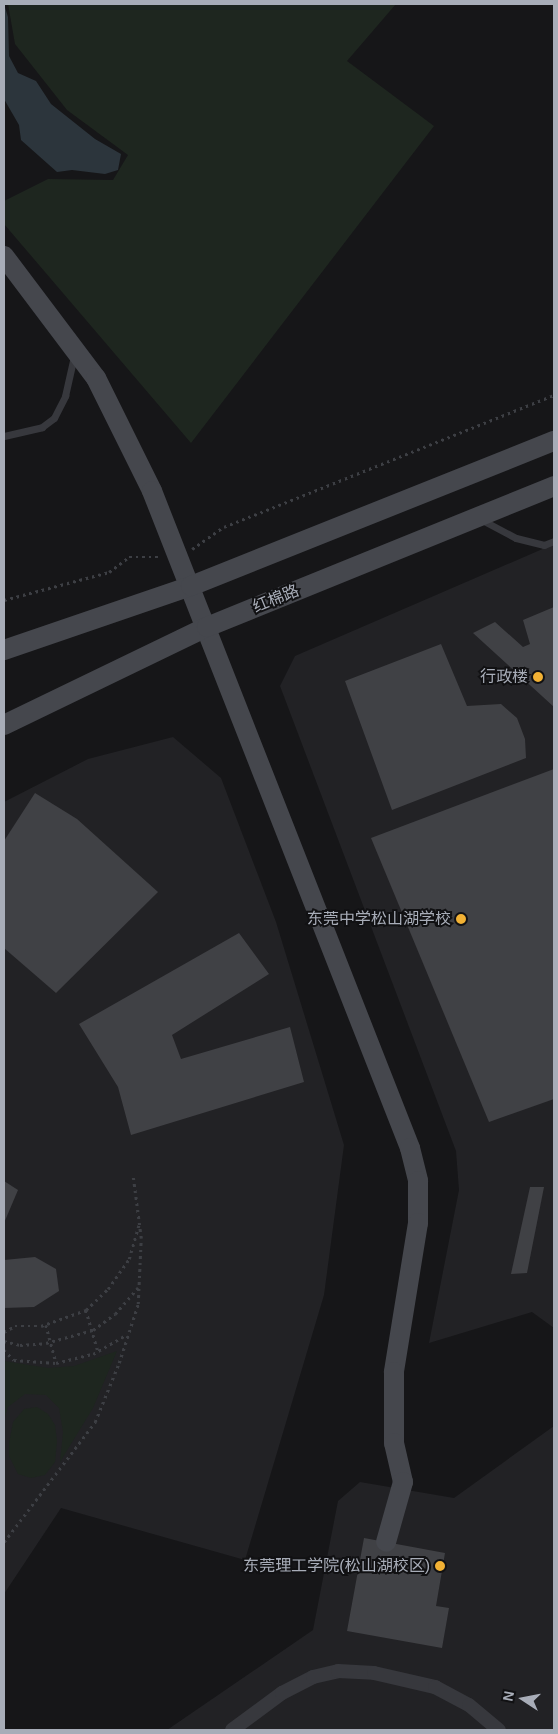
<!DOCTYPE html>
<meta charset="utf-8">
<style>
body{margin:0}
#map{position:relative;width:558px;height:1734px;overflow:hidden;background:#161618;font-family:Arial,"Noto Sans SC",sans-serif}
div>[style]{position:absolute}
.built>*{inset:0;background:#222225}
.green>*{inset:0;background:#1e261f}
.water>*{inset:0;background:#2c353c}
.building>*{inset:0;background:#404145}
.path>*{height:2.5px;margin-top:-1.25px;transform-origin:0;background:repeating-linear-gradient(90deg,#3d3f44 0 2.5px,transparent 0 6.5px)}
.lane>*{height:7px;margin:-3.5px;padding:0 3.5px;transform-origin:3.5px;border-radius:3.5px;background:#37383d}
.street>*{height:14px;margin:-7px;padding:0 7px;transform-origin:7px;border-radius:7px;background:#37383d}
.secondary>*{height:20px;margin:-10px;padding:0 10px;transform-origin:10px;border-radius:10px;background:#45474d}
.dots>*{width:14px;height:14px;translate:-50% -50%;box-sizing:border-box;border:2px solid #111113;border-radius:50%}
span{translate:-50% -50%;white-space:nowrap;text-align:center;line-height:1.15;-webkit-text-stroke:4px #111113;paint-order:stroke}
.street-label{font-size:16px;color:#a8adb8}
.poi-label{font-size:16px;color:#a8adb8}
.right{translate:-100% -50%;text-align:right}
.frame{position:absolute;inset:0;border:5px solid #a8adb8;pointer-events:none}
.north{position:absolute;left:498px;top:1674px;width:50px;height:50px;-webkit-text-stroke:4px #111113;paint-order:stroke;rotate:281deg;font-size:14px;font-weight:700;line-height:20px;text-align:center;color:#a8adb8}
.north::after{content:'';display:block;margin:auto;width:18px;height:22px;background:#a8adb8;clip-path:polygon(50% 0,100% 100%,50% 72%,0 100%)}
</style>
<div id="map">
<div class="built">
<div style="clip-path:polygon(554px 544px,554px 1328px,532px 1312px,429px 1343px,459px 1190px,456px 1151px,280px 686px,295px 656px)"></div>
<div style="clip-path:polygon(173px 737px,221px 778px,276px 922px,344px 1145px,324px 1295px,245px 1560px,61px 1508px,4px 1594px,4px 802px,88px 759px)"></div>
<div style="clip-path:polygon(554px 1426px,554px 1730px,167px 1730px,313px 1630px,338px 1501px,360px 1482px,454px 1498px)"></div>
</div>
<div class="green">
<div style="clip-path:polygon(8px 4px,396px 4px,347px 61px,434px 126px,191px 443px,4px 224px,4px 201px,48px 179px,113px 180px,128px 155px,67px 110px,15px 44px)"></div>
<div style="clip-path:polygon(117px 1351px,93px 1408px,60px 1462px,63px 1432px,59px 1408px,46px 1395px,25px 1394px,8px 1407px,4px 1420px,4px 1361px,48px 1368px,74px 1366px)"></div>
<div style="clip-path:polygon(37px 1407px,48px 1414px,55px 1425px,57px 1441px,55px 1462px,45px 1475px,31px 1478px,18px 1474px,9px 1456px,9px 1443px,13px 1422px,24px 1409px)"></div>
</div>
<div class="water">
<div style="clip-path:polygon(4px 4px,8px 17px,9px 56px,18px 73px,36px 81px,51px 104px,95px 139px,121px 154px,118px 170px,105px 174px,72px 170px,57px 172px,21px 140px,19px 125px,4px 99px)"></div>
</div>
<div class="building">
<div style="clip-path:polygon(554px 607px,554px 707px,473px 633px,495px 622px,523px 647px,530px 644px,523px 620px)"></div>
<div style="clip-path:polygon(441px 644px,467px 706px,501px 704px,517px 718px,525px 739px,526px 758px,392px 810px,345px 681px)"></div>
<div style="clip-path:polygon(554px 769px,554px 1099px,489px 1122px,371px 838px)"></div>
<div style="clip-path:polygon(35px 793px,77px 819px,158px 892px,56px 993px,4px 948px,4px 841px)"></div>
<div style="clip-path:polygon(239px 933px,269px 974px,172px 1035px,181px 1059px,290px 1027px,304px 1082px,131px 1135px,118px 1087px,79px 1024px)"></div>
<div style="clip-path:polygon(4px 1181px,18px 1190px,4px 1223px)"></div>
<div style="clip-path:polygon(530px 1187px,544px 1187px,527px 1273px,511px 1274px)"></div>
<div style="clip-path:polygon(35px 1257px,56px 1269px,59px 1291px,34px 1307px,4px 1308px,4px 1260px)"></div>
<div style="clip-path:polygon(364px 1538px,445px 1553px,436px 1606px,449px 1608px,442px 1648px,347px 1631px)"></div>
</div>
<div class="path">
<div style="left:192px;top:549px;width:39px;rotate:-35deg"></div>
<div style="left:224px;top:527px;width:355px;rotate:-21.8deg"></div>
<div style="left:4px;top:600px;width:109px;rotate:-14.9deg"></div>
<div style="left:109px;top:572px;width:25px;rotate:-37deg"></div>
<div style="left:129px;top:557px;width:32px"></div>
<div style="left:86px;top:1310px;width:43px;rotate:73.7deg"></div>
<div style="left:46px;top:1325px;width:39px;rotate:75deg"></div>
<div style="left:4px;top:1332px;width:13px;rotate:-29deg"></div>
<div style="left:15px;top:1326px;width:26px"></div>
<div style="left:41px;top:1326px;width:48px;rotate:-19.6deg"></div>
<div style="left:86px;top:1310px;width:30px;rotate:-44deg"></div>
<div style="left:108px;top:1289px;width:37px;rotate:-55deg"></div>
<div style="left:129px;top:1259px;width:35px;rotate:-74deg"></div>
<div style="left:4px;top:1341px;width:16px;rotate:14deg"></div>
<div style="left:20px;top:1345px;width:26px;rotate:-4deg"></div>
<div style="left:46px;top:1343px;width:49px;rotate:-15.5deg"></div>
<div style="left:93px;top:1330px;width:27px;rotate:-36deg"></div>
<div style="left:115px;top:1314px;width:35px;rotate:-49deg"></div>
<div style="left:4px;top:1350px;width:14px;rotate:45deg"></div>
<div style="left:14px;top:1360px;width:42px;rotate:4.1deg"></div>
<div style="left:56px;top:1363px;width:38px;rotate:-14deg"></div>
<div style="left:93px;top:1354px;width:39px;rotate:-30deg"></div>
<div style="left:4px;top:1542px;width:151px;rotate:-52.8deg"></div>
<div style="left:95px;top:1422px;width:64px;rotate:-67.9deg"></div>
<div style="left:119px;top:1363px;width:62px;rotate:-72.1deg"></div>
<div style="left:138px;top:1304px;width:66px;rotate:-87.4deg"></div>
<div style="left:141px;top:1238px;width:63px;rotate:-97.4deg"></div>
</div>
<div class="lane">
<div style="left:4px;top:436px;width:39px;rotate:-13deg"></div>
<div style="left:42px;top:427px;width:15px;rotate:-37deg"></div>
<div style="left:54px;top:418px;width:25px;rotate:-63deg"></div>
<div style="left:65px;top:396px;width:41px;rotate:-77.3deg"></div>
<div style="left:482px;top:520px;width:38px;rotate:28deg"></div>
<div style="left:516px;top:538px;width:29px;rotate:14deg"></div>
<div style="left:544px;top:545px;width:11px;rotate:-22deg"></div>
</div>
<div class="street">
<div style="left:232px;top:1730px;width:62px;rotate:-36.5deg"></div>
<div style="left:282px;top:1693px;width:35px;rotate:-27deg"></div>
<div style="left:313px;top:1677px;width:26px;rotate:-13deg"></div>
<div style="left:338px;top:1671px;width:36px;rotate:3deg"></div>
<div style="left:374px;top:1673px;width:63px;rotate:12.9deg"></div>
<div style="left:435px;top:1687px;width:38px;rotate:28deg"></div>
<div style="left:469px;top:1705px;width:39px;rotate:40deg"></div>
</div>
<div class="secondary">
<div style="left:4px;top:256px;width:153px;rotate:53deg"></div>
<div style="left:96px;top:378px;width:126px;rotate:63.6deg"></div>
<div style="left:152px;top:491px;width:706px;rotate:68.56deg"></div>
<div style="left:410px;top:1148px;width:34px;rotate:76deg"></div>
<div style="left:418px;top:1181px;width:42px;rotate:90deg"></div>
<div style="left:418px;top:1223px;width:151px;rotate:99.2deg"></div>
<div style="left:394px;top:1372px;width:71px;rotate:90deg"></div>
<div style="left:394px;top:1443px;width:40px;rotate:77deg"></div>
<div style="left:403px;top:1482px;width:62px;rotate:105.8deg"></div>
<div style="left:4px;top:650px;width:198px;rotate:-18.9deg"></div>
<div style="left:191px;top:586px;width:391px;rotate:-21.8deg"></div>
<div style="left:4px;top:725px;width:225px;rotate:-25.8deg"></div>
<div style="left:207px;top:627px;width:375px;rotate:-22.1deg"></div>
</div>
<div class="dots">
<div style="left:538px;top:677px;background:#f2b134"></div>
<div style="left:461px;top:919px;background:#f2b134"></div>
<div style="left:440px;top:1566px;background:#f2b134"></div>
</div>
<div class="street-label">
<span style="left:276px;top:599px;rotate:-22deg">红棉路</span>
</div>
<div class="poi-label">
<span class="right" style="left:528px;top:677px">行政楼</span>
<span class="right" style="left:451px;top:919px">东莞中学松山湖学校</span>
<span class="right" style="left:430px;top:1566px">东莞理工学院(松山湖校区)</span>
</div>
<div class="frame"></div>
<div class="north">N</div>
</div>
